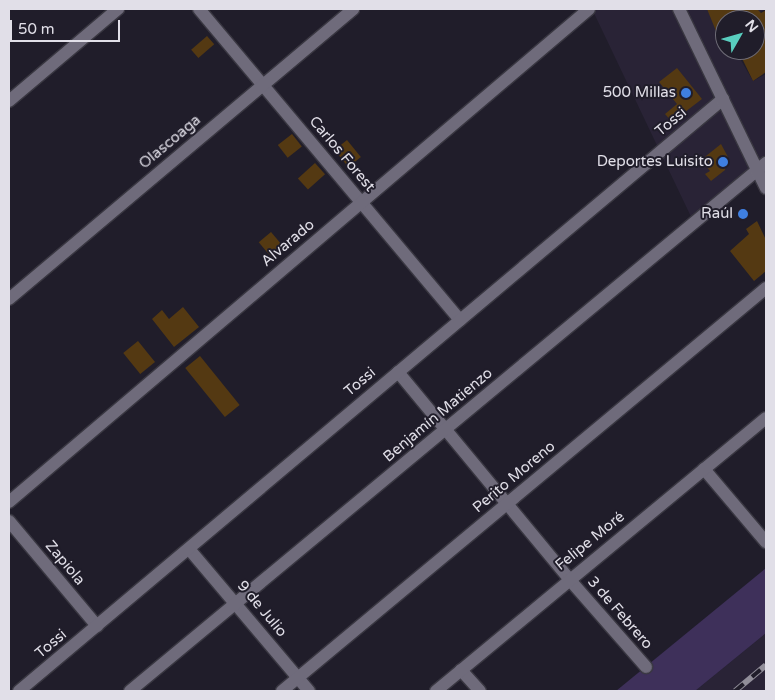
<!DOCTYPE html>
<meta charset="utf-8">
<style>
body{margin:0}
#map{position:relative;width:775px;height:700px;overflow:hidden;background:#201d2a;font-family:"Varela Round",sans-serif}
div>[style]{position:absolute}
.built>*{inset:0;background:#292336}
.green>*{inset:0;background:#3e305a}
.building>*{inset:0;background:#543912;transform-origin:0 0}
.roads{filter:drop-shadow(1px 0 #393741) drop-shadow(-1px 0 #393741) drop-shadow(0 1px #393741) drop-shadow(0 -1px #393741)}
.minor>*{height:12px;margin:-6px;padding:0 6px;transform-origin:6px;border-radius:6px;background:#6f6b7b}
.secondary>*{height:12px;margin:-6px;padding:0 6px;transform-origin:6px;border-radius:6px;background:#6f6b7b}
.rail>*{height:5.5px;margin-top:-2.75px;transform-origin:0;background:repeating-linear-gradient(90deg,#201d2a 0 11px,#918e99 0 22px);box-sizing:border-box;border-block:1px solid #918e99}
.dots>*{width:14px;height:14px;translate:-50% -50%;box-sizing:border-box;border:2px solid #201d2a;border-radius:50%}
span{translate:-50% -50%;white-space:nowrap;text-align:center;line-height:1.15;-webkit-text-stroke:4px #201d2a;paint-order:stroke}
.poi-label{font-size:15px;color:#e1dfe8}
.right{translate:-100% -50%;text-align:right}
.street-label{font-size:15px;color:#e1dfe8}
.frame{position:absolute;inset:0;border:10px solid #e1dfe8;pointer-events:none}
.north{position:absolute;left:715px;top:10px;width:50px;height:50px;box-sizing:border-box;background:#201d2a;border:1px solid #6d6b76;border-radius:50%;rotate:52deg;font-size:14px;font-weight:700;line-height:20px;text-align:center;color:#e1dfe8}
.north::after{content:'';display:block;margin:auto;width:18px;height:22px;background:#59cebf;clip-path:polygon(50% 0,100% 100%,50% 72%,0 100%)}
.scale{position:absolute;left:10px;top:20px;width:110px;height:22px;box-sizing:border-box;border:2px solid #e1dfe8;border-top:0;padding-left:6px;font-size:15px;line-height:18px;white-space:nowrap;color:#e1dfe8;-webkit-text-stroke:4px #201d2a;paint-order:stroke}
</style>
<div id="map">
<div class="built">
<div style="clip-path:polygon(592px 9px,766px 9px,745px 20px,725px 20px,722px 27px,725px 50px,735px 50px,753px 81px,766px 74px,766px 163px,694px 223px)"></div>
<div style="clip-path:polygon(766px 633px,766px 691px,695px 691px)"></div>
</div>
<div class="green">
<div style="clip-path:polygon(766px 568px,766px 633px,695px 691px,616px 691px)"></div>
</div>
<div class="building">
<div style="clip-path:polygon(707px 9px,757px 9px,761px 13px,766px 10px,766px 72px,753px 81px,738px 50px,755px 50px,755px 20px,725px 20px,725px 26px,716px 31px)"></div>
<div style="left:207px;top:36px;width:11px;height:21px;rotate:49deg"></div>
<div style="clip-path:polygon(677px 68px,702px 99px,672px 122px,665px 114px,677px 104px,659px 82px)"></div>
<div style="left:292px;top:134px;width:16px;height:18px;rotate:52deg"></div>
<div style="left:347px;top:140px;width:22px;height:16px;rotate:51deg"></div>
<div style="clip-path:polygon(721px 144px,728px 157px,725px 170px,711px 181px,705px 174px,710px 171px,701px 160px)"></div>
<div style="left:315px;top:163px;width:15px;height:23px;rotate:48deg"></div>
<div style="clip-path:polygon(757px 221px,766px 240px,766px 271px,754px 281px,730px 251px,749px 234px,746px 229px)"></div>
<div style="left:271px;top:232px;width:23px;height:16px;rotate:50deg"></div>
<div style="clip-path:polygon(183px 307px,199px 327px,174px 347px,152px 319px,162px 310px,169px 319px)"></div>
<div style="left:138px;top:341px;width:27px;height:19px;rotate:51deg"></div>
<div style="left:200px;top:356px;width:63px;height:19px;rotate:51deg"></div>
</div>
<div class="roads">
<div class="minor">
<div style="left:199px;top:9px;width:406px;rotate:50deg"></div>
<div style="left:9px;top:101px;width:143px;rotate:-40.2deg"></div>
<div style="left:9px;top:299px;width:450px;rotate:-40.1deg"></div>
<div style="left:398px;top:372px;width:268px;rotate:50.4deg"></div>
<div style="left:569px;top:579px;width:117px;rotate:48.8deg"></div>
<div style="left:704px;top:469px;width:96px;rotate:49.7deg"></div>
<div style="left:9px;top:502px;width:761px;rotate:-40.36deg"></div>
<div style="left:9px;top:521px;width:137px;rotate:50deg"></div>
<div style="left:189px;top:549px;width:186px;rotate:49.8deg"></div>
<div style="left:461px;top:670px;width:28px;rotate:48deg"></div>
<div style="left:19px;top:691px;width:920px;rotate:-40.06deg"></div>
<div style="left:130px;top:691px;width:827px;rotate:-39.7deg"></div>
<div style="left:282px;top:691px;width:630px;rotate:-39.78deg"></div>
<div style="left:436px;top:691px;width:428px;rotate:-39.6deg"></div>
</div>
<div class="secondary">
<div style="left:679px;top:9px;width:199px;rotate:64.1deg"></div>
</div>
</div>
<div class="rail">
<div style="left:735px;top:691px;width:40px;rotate:-40deg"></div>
</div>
<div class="dots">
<div style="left:686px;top:93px;background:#3f7fe0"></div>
<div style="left:723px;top:162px;background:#3f7fe0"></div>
<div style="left:743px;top:214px;background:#3f7fe0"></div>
</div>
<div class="poi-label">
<span class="right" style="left:676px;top:93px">500 Millas</span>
<span class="right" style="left:713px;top:162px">Deportes Luisito</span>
<span class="right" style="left:733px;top:214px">Raúl</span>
</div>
<div class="street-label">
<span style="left:671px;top:122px;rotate:-40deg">Tossi</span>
<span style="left:170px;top:142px;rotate:-40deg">Olascoaga</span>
<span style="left:342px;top:154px;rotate:50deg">Carlos Forest</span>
<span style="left:288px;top:243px;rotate:-40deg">Alvarado</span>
<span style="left:360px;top:382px;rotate:-40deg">Tossi</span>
<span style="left:438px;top:415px;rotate:-40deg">Benjamín Matienzo</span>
<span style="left:514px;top:477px;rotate:-40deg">Perito Moreno</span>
<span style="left:590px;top:541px;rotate:-39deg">Felipe Moré</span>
<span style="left:65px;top:563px;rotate:50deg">Zapiola</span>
<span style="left:262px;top:609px;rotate:50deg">9 de Julio</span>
<span style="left:620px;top:613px;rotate:49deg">3 de Febrero</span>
<span style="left:51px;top:644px;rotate:-40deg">Tossi</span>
</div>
<div class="frame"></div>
<div class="north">N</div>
<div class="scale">50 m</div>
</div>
